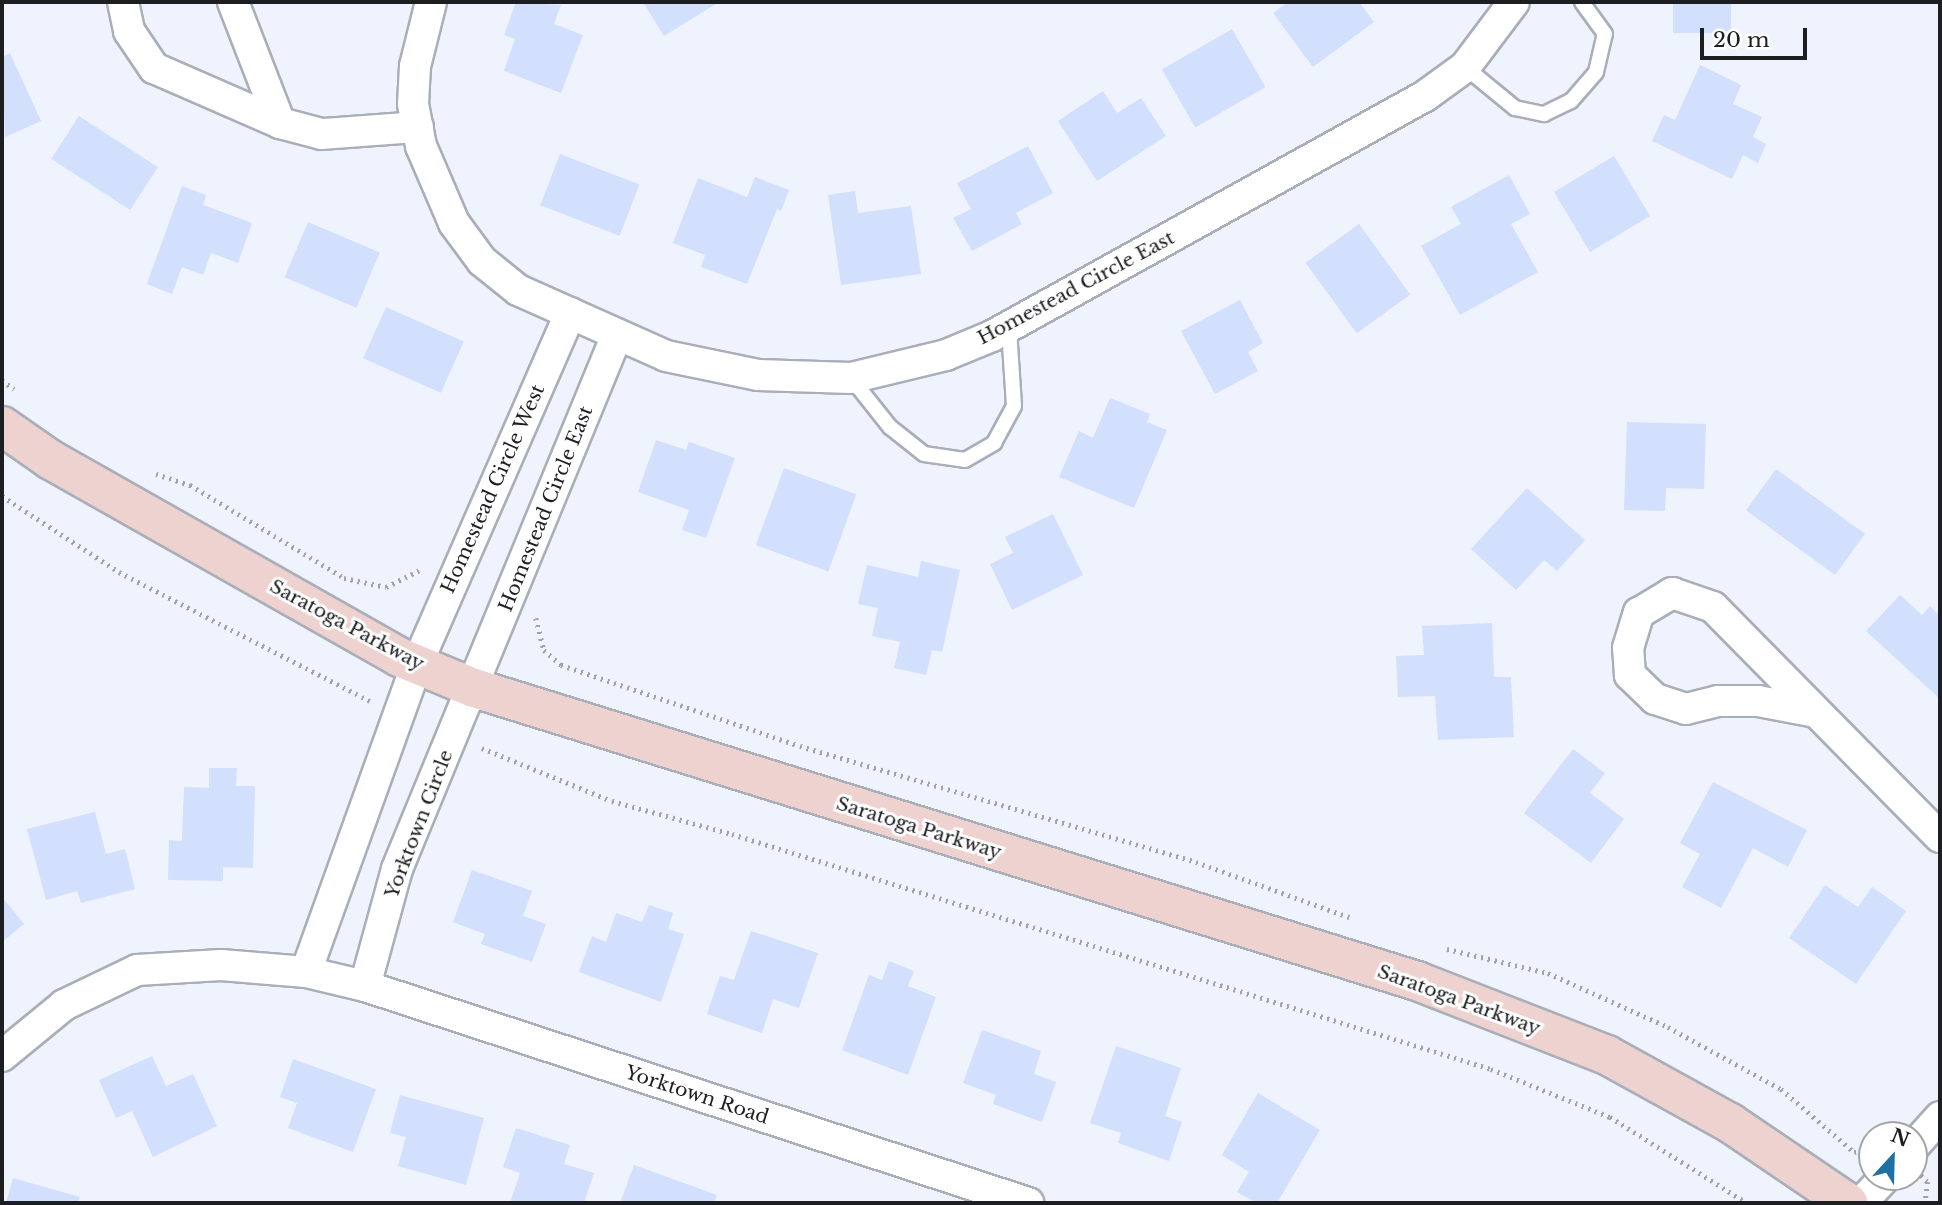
<!DOCTYPE html>
<style>
body{margin:0}
#map{position:relative;width:1942px;height:1205px;overflow:hidden;background:#eef3fe;font-family:"Libre Baskerville",serif}
div>[style]{position:absolute}
.building>*{inset:0;background:#d2dffd;transform-origin:0 0}
.path>*{height:4.5px;margin-top:-2.25px;transform-origin:0;background:repeating-linear-gradient(90deg,#9ea2a9 0 2px,transparent 0 7px)}
.roads{filter:drop-shadow(2px 0 #a9aeb8) drop-shadow(-2px 0 #a9aeb8) drop-shadow(0 2px #a9aeb8) drop-shadow(0 -2px #a9aeb8)}
.lane>*{height:14px;margin:-7px;padding:0 7px;transform-origin:7px;border-radius:7px;background:#fff}
.street>*{height:30px;margin:-15px;padding:0 15px;transform-origin:15px;border-radius:15px;background:#fff}
.secondary>*{height:38px;margin:-19px;padding:0 19px;transform-origin:19px;border-radius:19px;background:#eed2d0}
span{translate:-50% -50%;white-space:nowrap;text-align:center;line-height:1.15;-webkit-text-stroke:6px #fff;paint-order:stroke}
.street-label{font-size:19px;color:#1c1e21}
.frame{position:absolute;inset:0;border:4px solid #1c1e21;pointer-events:none}
.north{position:absolute;left:1858px;top:1121px;width:70px;height:70px;box-sizing:border-box;background:#fff;border:2px solid #a4a5a6;border-radius:50%;rotate:22deg;font-size:19px;font-weight:700;line-height:28px;text-align:center;color:#1c1e21}
.north::after{content:'';display:block;margin:auto;width:24px;height:32px;background:#2071a3;clip-path:polygon(50% 0,100% 100%,50% 72%,0 100%)}
.scale{position:absolute;left:1700px;top:28px;width:107px;height:32px;box-sizing:border-box;border:4px solid #1c1e21;border-top:0;padding-left:9px;font-size:21px;line-height:24px;white-space:nowrap;color:#1c1e21;-webkit-text-stroke:5px #fff;paint-order:stroke}
</style>
<div id="map">
<div class="building">
<div style="clip-path:polygon(516px 2px,561px 5px,554px 24px,583px 35px,561px 93px,504px 71px,515px 39px,504px 35px)"></div>
<div style="clip-path:polygon(643px 2px,719px 2px,664px 36px)"></div>
<div style="clip-path:polygon(1288px 2px,1359px 2px,1374px 22px,1313px 67px,1273px 13px)"></div>
<div style="left:1673px;top:2px;width:58px;height:31px"></div>
<div style="left:1232px;top:29px;width:67px;height:81px;rotate:60deg"></div>
<div style="clip-path:polygon(10px 53px,41px 121px,5px 137px,2px 57px)"></div>
<div style="clip-path:polygon(1700px 65px,1741px 85px,1733px 104px,1762px 117px,1753px 137px,1766px 144px,1758px 163px,1743px 155px,1732px 179px,1652px 141px,1664px 115px,1675px 120px)"></div>
<div style="clip-path:polygon(1103px 91px,1117px 113px,1141px 98px,1166px 136px,1097px 181px,1058px 121px)"></div>
<div style="left:79px;top:116px;width:94px;height:51px;rotate:33deg"></div>
<div style="clip-path:polygon(1028px 146px,1053px 193px,1016px 213px,1022px 224px,972px 251px,953px 218px,971px 209px,957px 183px)"></div>
<div style="left:560px;top:154px;width:85px;height:55px;rotate:21deg"></div>
<div style="left:1614px;top:156px;width:70px;height:70px;rotate:59deg"></div>
<div style="clip-path:polygon(1509px 175px,1530px 214px,1511px 224px,1538px 272px,1460px 315px,1421px 246px,1461px 224px,1451px 207px)"></div>
<div style="clip-path:polygon(755px 177px,789px 190px,781px 211px,777px 209px,747px 284px,701px 267px,705px 255px,673px 243px,698px 178px,747px 197px)"></div>
<div style="clip-path:polygon(182px 186px,206px 195px,203px 205px,252px 223px,238px 263px,211px 253px,203px 275px,182px 267px,172px 294px,147px 284px)"></div>
<div style="clip-path:polygon(855px 191px,858px 213px,911px 206px,921px 274px,841px 285px,828px 195px)"></div>
<div style="left:308px;top:222px;width:78px;height:60px;rotate:23deg"></div>
<div style="left:1359px;top:224px;width:87px;height:66px;rotate:54deg"></div>
<div style="clip-path:polygon(1240px 300px,1263px 343px,1248px 352px,1258px 371px,1215px 394px,1181px 331px)"></div>
<div style="left:386px;top:307px;width:85px;height:56px;rotate:24deg"></div>
<div style="clip-path:polygon(1110px 398px,1150px 414px,1147px 422px,1167px 430px,1134px 508px,1059px 477px,1079px 431px,1093px 438px)"></div>
<div style="clip-path:polygon(1627px 422px,1706px 424px,1704px 489px,1666px 488px,1665px 511px,1624px 510px)"></div>
<div style="clip-path:polygon(656px 440px,686px 450px,689px 442px,735px 458px,706px 538px,682px 530px,689px 510px,638px 492px)"></div>
<div style="left:784px;top:468px;width:77px;height:82px;rotate:20deg"></div>
<div style="left:1776px;top:469px;width:110px;height:51px;rotate:36deg"></div>
<div style="clip-path:polygon(1527px 488px,1585px 540px,1557px 571px,1544px 560px,1516px 590px,1471px 549px)"></div>
<div style="clip-path:polygon(1053px 514px,1083px 575px,1012px 610px,990px 564px,1013px 553px,1005px 537px)"></div>
<div style="clip-path:polygon(921px 561px,960px 570px,942px 652px,932px 650px,926px 675px,894px 668px,900px 642px,872px 636px,878px 608px,858px 604px,867px 565px,918px 577px)"></div>
<div style="clip-path:polygon(1900px 595px,1922px 615px,1930px 606px,1940px 616px,1940px 699px,1866px 631px)"></div>
<div style="clip-path:polygon(1492px 623px,1494px 677px,1511px 677px,1514px 737px,1438px 740px,1435px 696px,1398px 697px,1396px 656px,1424px 655px,1422px 626px)"></div>
<div style="clip-path:polygon(1573px 749px,1605px 773px,1590px 793px,1624px 819px,1591px 863px,1524px 813px)"></div>
<div style="clip-path:polygon(209px 768px,237px 768px,236px 786px,255px 786px,253px 868px,223px 867px,223px 881px,168px 880px,169px 840px,182px 841px,184px 787px,209px 788px)"></div>
<div style="clip-path:polygon(1713px 782px,1807px 830px,1788px 867px,1753px 848px,1721px 908px,1682px 887px,1700px 854px,1680px 843px)"></div>
<div style="clip-path:polygon(95px 812px,106px 854px,125px 849px,135px 889px,81px 903px,77px 891px,46px 900px,27px 829px)"></div>
<div style="clip-path:polygon(472px 870px,532px 891px,523px 916px,546px 924px,532px 962px,481px 944px,485px 934px,453px 922px)"></div>
<div style="clip-path:polygon(1825px 885px,1858px 907px,1872px 887px,1906px 911px,1856px 984px,1789px 938px)"></div>
<div style="clip-path:polygon(2px 897px,24px 924px,2px 942px)"></div>
<div style="clip-path:polygon(649px 905px,673px 913px,668px 929px,684px 934px,661px 1002px,579px 972px,592px 936px,606px 942px,616px 913px,642px 922px)"></div>
<div style="clip-path:polygon(751px 931px,818px 953px,799px 1008px,773px 999px,762px 1033px,707px 1014px,720px 976px,734px 980px)"></div>
<div style="clip-path:polygon(889px 961px,914px 971px,908px 986px,936px 997px,908px 1075px,842px 1050px,869px 975px,882px 980px)"></div>
<div style="clip-path:polygon(982px 1030px,1041px 1051px,1034px 1074px,1056px 1082px,1042px 1122px,993px 1104px,996px 1095px,963px 1083px)"></div>
<div style="clip-path:polygon(1116px 1046px,1181px 1068px,1165px 1116px,1182px 1122px,1169px 1161px,1118px 1143px,1121px 1133px,1090px 1123px)"></div>
<div style="clip-path:polygon(152px 1056px,166px 1086px,193px 1074px,217px 1126px,153px 1157px,132px 1111px,116px 1118px,99px 1080px)"></div>
<div style="clip-path:polygon(293px 1059px,376px 1089px,353px 1152px,288px 1128px,297px 1103px,280px 1097px)"></div>
<div style="clip-path:polygon(1258px 1093px,1320px 1130px,1277px 1203px,1257px 1203px,1237px 1192px,1249px 1172px,1222px 1155px)"></div>
<div style="clip-path:polygon(400px 1095px,484px 1118px,466px 1185px,398px 1166px,406px 1137px,390px 1133px)"></div>
<div style="clip-path:polygon(516px 1128px,570px 1145px,564px 1164px,594px 1173px,584px 1203px,510px 1203px,520px 1173px,503px 1167px)"></div>
<div style="clip-path:polygon(634px 1165px,717px 1195px,714px 1203px,620px 1203px)"></div>
<div style="clip-path:polygon(13px 1178px,80px 1197px,78px 1203px,6px 1203px)"></div>
</div>
<div class="path">
<div style="left:2px;top:380px;width:15px;rotate:37deg"></div>
<div style="left:156px;top:474px;width:36px;rotate:18deg"></div>
<div style="left:190px;top:485px;width:180px;rotate:31.1deg"></div>
<div style="left:344px;top:578px;width:43px;rotate:12.1deg"></div>
<div style="left:386px;top:587px;width:40px;rotate:-26.6deg"></div>
<div style="left:2px;top:496px;width:140px;rotate:33deg"></div>
<div style="left:119px;top:572px;width:282px;rotate:27.2deg"></div>
<div style="left:536px;top:618px;width:33px;rotate:76deg"></div>
<div style="left:544px;top:650px;width:23px;rotate:41deg"></div>
<div style="left:561px;top:665px;width:252px;rotate:18.7deg"></div>
<div style="left:800px;top:746px;width:413px;rotate:16.3deg"></div>
<div style="left:1196px;top:862px;width:163px;rotate:19.8deg"></div>
<div style="left:482px;top:748px;width:140px;rotate:22.2deg"></div>
<div style="left:612px;top:801px;width:124px;rotate:15.4deg"></div>
<div style="left:732px;top:834px;width:795px;rotate:17.2deg"></div>
<div style="left:1491px;top:1069px;width:128px;rotate:22deg"></div>
<div style="left:1610px;top:1117px;width:162px;rotate:32.1deg"></div>
<div style="left:1447px;top:949px;width:104px;rotate:13.4deg"></div>
<div style="left:1548px;top:973px;width:132px;rotate:24.2deg"></div>
<div style="left:1668px;top:1027px;width:129px;rotate:28.8deg"></div>
<div style="left:1781px;top:1089px;width:96px;rotate:40.8deg"></div>
<div style="left:1854px;top:1152px;width:12px;rotate:-14deg"></div>
<div style="left:1866px;top:1149px;width:12px;rotate:-59deg"></div>
<div style="left:1921px;top:1175px;width:10px;rotate:45deg"></div>
<div style="left:1928px;top:1182px;width:21px;rotate:98deg"></div>
</div>
<div class="roads">
<div class="lane">
<div style="left:1465px;top:67px;width:65px;rotate:39.4deg"></div>
<div style="left:1515px;top:108px;width:30px;rotate:12deg"></div>
<div style="left:1544px;top:114px;width:30px;rotate:-26deg"></div>
<div style="left:1571px;top:101px;width:38px;rotate:-49deg"></div>
<div style="left:1596px;top:72px;width:39px;rotate:-77deg"></div>
<div style="left:1605px;top:34px;width:39px;rotate:-126deg"></div>
<div style="left:851px;top:378px;width:63px;rotate:51.5deg"></div>
<div style="left:890px;top:427px;width:43px;rotate:38.5deg"></div>
<div style="left:924px;top:454px;width:41px;rotate:8.3deg"></div>
<div style="left:965px;top:460px;width:34px;rotate:-30deg"></div>
<div style="left:994px;top:443px;width:42px;rotate:-61.6deg"></div>
<div style="left:1014px;top:406px;width:78px;rotate:-93.7deg"></div>
</div>
<div class="street">
<div style="left:123px;top:2px;width:30px;rotate:78deg"></div>
<div style="left:129px;top:31px;width:45px;rotate:56deg"></div>
<div style="left:154px;top:68px;width:137px;rotate:23.6deg"></div>
<div style="left:280px;top:123px;width:43px;rotate:14.7deg"></div>
<div style="left:322px;top:134px;width:96px;rotate:-4.2deg"></div>
<div style="left:233px;top:2px;width:130px;rotate:68.8deg"></div>
<div style="left:431px;top:2px;width:66px;rotate:104deg"></div>
<div style="left:415px;top:66px;width:38px;rotate:93deg"></div>
<div style="left:413px;top:104px;width:43px;rotate:79.2deg"></div>
<div style="left:421px;top:146px;width:84px;rotate:66.8deg"></div>
<div style="left:454px;top:223px;width:47px;rotate:53.6deg"></div>
<div style="left:482px;top:261px;width:46px;rotate:38.9deg"></div>
<div style="left:518px;top:290px;width:162px;rotate:24deg"></div>
<div style="left:666px;top:356px;width:94px;rotate:11.7deg"></div>
<div style="left:758px;top:375px;width:93px;rotate:1.8deg"></div>
<div style="left:851px;top:378px;width:98px;rotate:-13.6deg"></div>
<div style="left:946px;top:355px;width:50px;rotate:-22.4deg"></div>
<div style="left:992px;top:336px;width:495px;rotate:-29deg"></div>
<div style="left:1425px;top:96px;width:49px;rotate:-35.9deg"></div>
<div style="left:1465px;top:67px;width:81px;rotate:-53deg"></div>
<div style="left:1816px;top:712px;width:59px;rotate:-169.3deg"></div>
<div style="left:1758px;top:701px;width:40px;rotate:180deg"></div>
<div style="left:1718px;top:701px;width:33px;rotate:166deg"></div>
<div style="left:1686px;top:709px;width:33px;rotate:-162deg"></div>
<div style="left:1655px;top:699px;width:35px;rotate:-136deg"></div>
<div style="left:1630px;top:675px;width:27px;rotate:-94deg"></div>
<div style="left:1628px;top:648px;width:37px;rotate:-73deg"></div>
<div style="left:1639px;top:613px;width:39px;rotate:-31deg"></div>
<div style="left:1672px;top:593px;width:43px;rotate:18.9deg"></div>
<div style="left:1713px;top:607px;width:323px;rotate:45.4deg"></div>
<div style="left:306px;top:972px;width:327px;rotate:-70.2deg"></div>
<div style="left:417px;top:664px;width:383px;rotate:-66.4deg"></div>
<div style="left:365px;top:986px;width:121px;rotate:-74.7deg"></div>
<div style="left:397px;top:869px;width:578px;rotate:-67.61deg"></div>
<div style="left:2px;top:1056px;width:80px;rotate:-39.4deg"></div>
<div style="left:64px;top:1005px;width:81px;rotate:-25.6deg"></div>
<div style="left:137px;top:970px;width:84px;rotate:-3.4deg"></div>
<div style="left:221px;top:965px;width:85px;rotate:4.7deg"></div>
<div style="left:306px;top:972px;width:61px;rotate:13.3deg"></div>
<div style="left:365px;top:986px;width:698px;rotate:18.12deg"></div>
<div style="left:1914px;top:1146px;width:39px;rotate:-48deg"></div>
<div style="left:1861px;top:1203px;width:35px;rotate:-47deg"></div>
</div>
<div class="secondary">
<div style="left:2px;top:426px;width:60px;rotate:34.8deg"></div>
<div style="left:51px;top:460px;width:400px;rotate:29.5deg"></div>
<div style="left:399px;top:657px;width:81px;rotate:22.5deg"></div>
<div style="left:474px;top:688px;width:987px;rotate:17.26deg"></div>
<div style="left:1417px;top:981px;width:204px;rotate:21.3deg"></div>
<div style="left:1607px;top:1055px;width:141px;rotate:28.9deg"></div>
<div style="left:1730px;top:1123px;width:143px;rotate:34.1deg"></div>
</div>
</div>
<div class="street-label">
<span style="left:1076px;top:288px;rotate:-28deg">Homestead Circle East</span>
<span style="left:493px;top:489px;rotate:-66deg">Homestead Circle West</span>
<span style="left:546px;top:509px;rotate:-68deg">Homestead Circle East</span>
<span style="left:347px;top:625px;rotate:28deg">Saratoga Parkway</span>
<span style="left:419px;top:824px;rotate:-69deg">Yorktown Circle</span>
<span style="left:919px;top:828px;rotate:17deg">Saratoga Parkway</span>
<span style="left:1459px;top:1000px;rotate:20deg">Saratoga Parkway</span>
<span style="left:697px;top:1095px;rotate:18deg">Yorktown Road</span>
</div>
<div class="frame"></div>
<div class="north">N</div>
<div class="scale">20 m</div>
</div>
